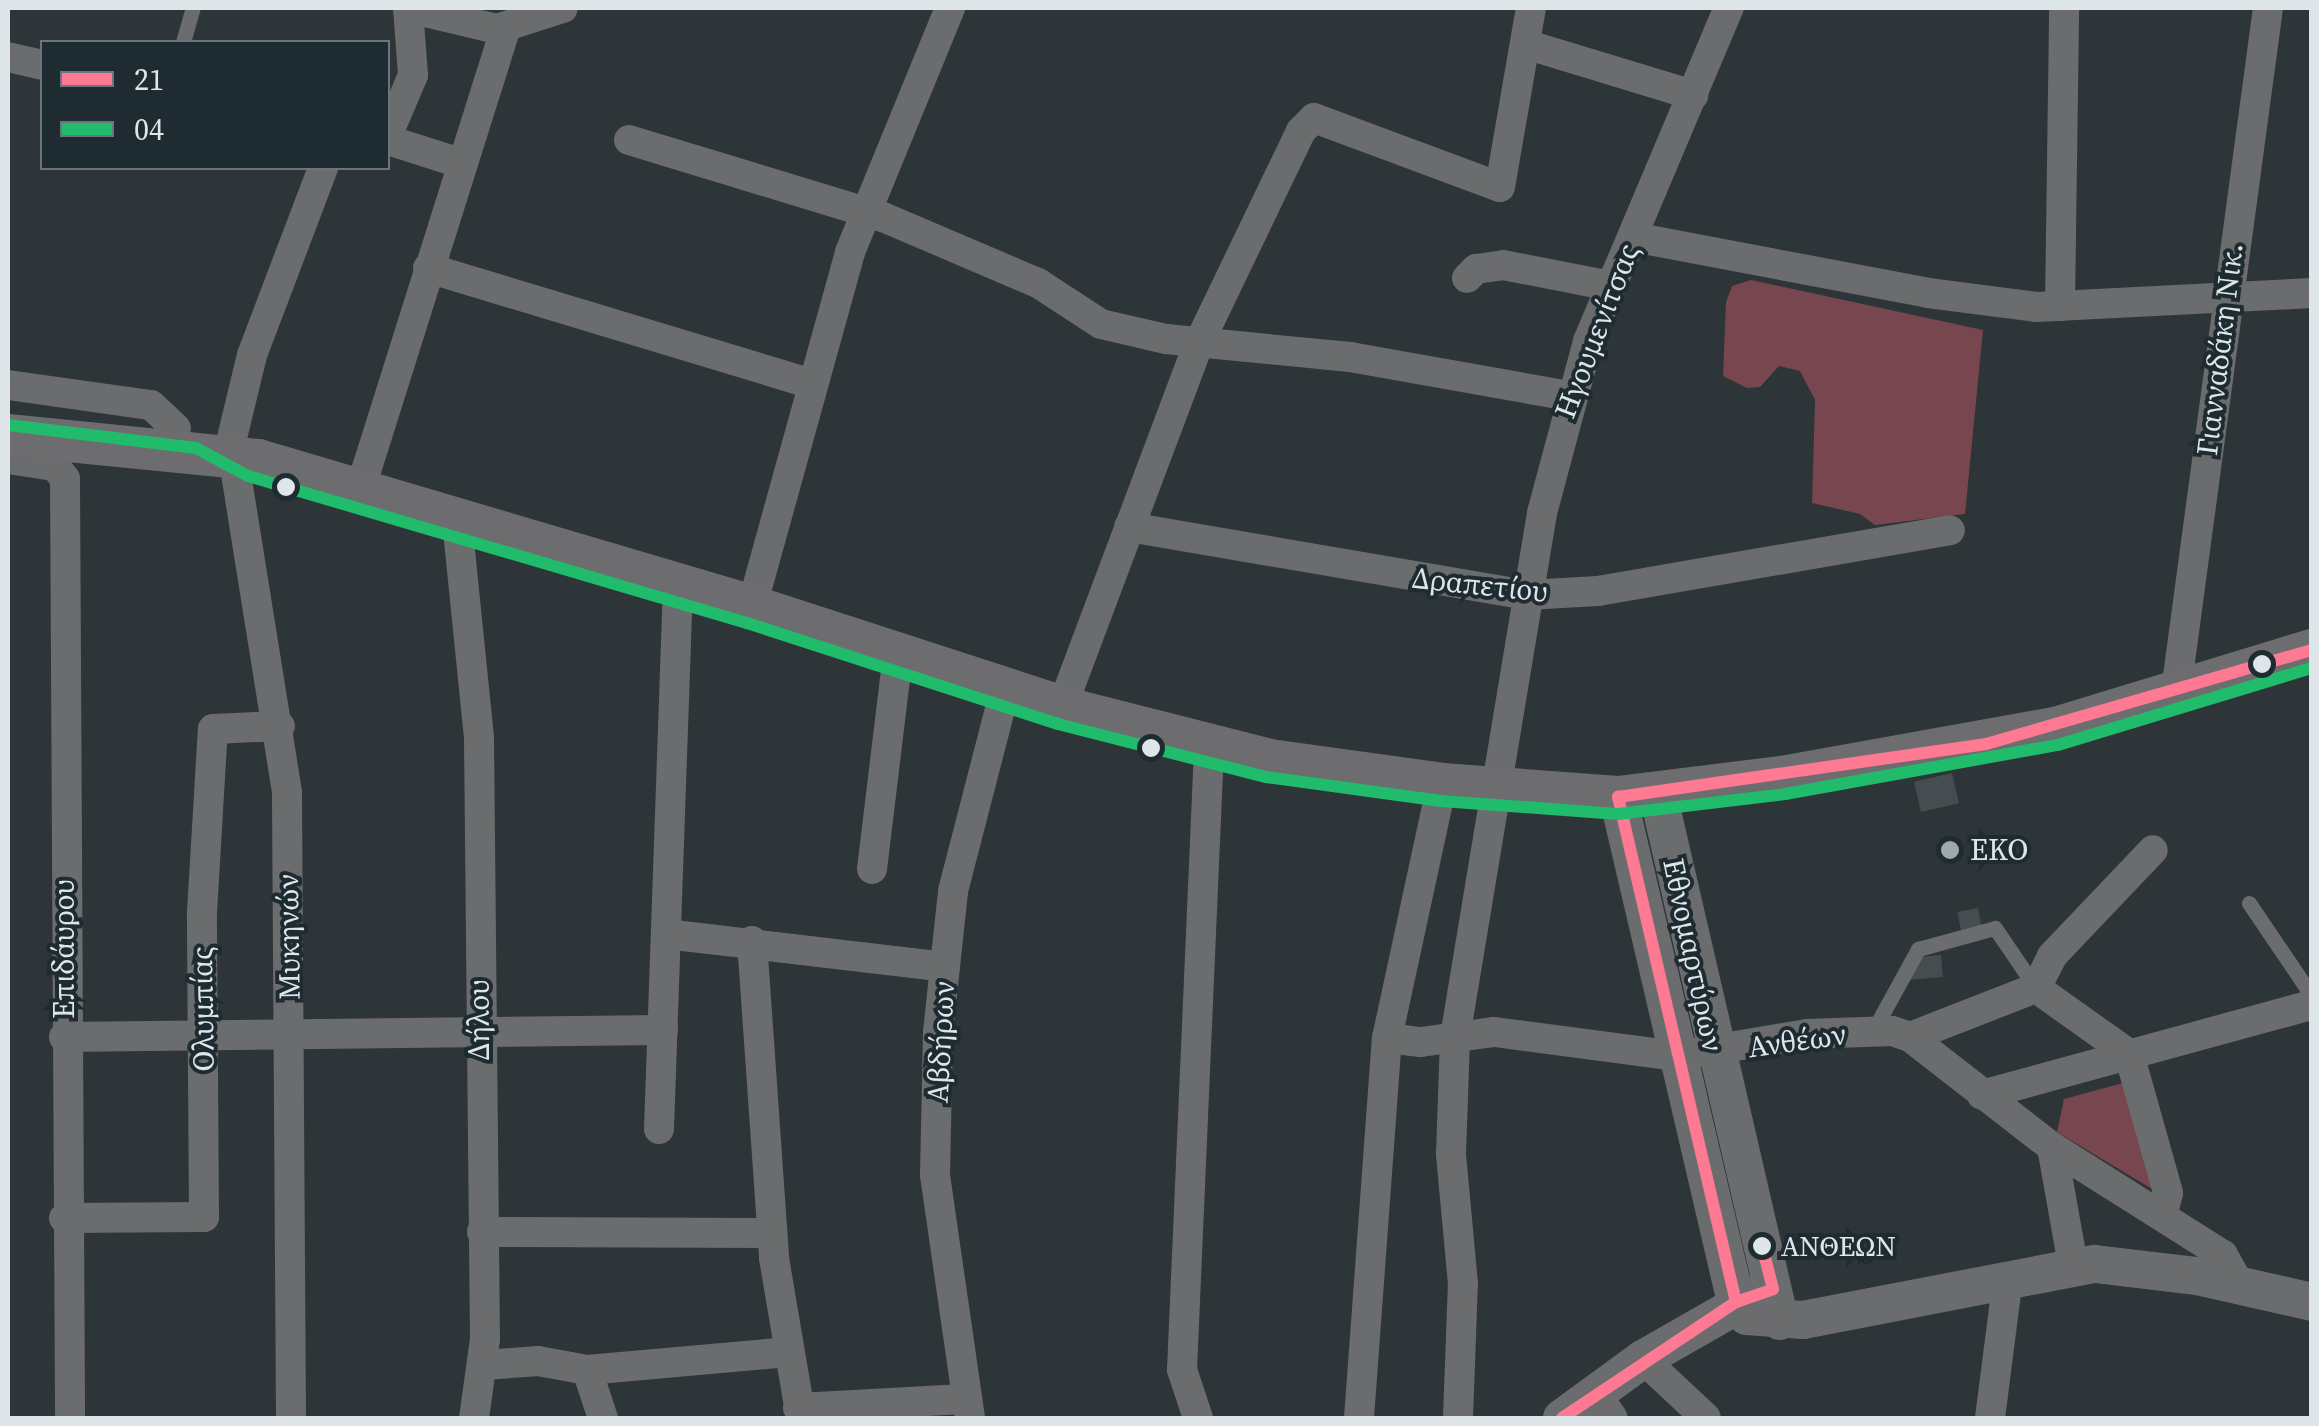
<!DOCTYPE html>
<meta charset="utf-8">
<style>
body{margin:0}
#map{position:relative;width:2319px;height:1426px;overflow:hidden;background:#2d3538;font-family:"Source Serif 4",serif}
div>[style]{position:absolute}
.green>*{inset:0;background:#77464e}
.building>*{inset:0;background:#464d50;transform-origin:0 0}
.service>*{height:15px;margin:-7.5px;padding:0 7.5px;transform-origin:7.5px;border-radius:7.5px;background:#6b6c6d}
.minor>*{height:30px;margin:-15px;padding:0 15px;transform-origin:15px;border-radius:15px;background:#6b6c6d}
.tertiary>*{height:38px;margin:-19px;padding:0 19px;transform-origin:19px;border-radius:19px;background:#6b6c6d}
.secondary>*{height:42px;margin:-21px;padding:0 21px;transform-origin:21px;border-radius:21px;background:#6d6d6f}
.bus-1>*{height:12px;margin:-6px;padding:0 6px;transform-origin:6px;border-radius:6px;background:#fe7a93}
.bus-2>*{height:12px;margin:-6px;padding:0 6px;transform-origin:6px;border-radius:6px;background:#20bc6c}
.dots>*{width:28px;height:28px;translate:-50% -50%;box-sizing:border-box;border:5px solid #1e2c32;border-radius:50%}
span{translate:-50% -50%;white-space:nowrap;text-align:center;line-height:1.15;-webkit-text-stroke:8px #1e2c32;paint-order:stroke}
.bus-label{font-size:28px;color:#dee6ea}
.left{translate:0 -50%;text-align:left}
.street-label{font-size:30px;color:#dee6ea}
.poi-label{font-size:30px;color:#dee6ea}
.frame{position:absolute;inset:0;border:10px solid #dee6ea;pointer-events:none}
.legend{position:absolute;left:40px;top:40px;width:350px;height:130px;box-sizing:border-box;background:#1e2c32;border:2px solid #6b767c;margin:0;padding:12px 18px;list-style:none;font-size:30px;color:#dee6ea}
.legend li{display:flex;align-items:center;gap:20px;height:50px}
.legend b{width:50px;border:2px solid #6b767c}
</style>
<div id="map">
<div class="green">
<div style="clip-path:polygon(1751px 280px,1983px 330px,1965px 514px,1875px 525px,1860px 514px,1812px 503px,1815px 400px,1800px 371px,1779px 366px,1760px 387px,1747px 388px,1723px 376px,1726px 302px,1732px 286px)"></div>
<div style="clip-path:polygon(2123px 1083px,2152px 1189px,2057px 1132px,2064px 1099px)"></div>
</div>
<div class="building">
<div style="left:1952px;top:773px;width:31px;height:39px;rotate:77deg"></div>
<div style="left:1978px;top:908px;width:26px;height:21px;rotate:79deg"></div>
<div style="left:1941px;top:955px;width:22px;height:37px;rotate:85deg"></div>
</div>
<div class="service">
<div style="left:183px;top:42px;width:35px;rotate:-74deg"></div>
<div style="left:2249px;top:903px;width:112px;rotate:55.9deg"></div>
<div style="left:1873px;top:1031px;width:94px;rotate:-61.2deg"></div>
<div style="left:1918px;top:949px;width:80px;rotate:-15.3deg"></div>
<div style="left:1995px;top:928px;width:73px;rotate:55.7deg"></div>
</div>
<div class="minor">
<div style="left:408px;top:8px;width:91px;rotate:13.3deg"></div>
<div style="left:497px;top:29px;width:69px;rotate:-17.7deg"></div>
<div style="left:1525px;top:44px;width:176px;rotate:16.9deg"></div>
<div style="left:8px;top:57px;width:35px;rotate:13deg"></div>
<div style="left:388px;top:134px;width:64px;rotate:-67deg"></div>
<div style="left:413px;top:75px;width:67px;rotate:-94.3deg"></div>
<div style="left:388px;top:140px;width:76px;rotate:17.7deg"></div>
<div style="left:629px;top:140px;width:265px;rotate:16.9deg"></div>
<div style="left:883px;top:217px;width:168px;rotate:23.1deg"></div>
<div style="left:1038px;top:283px;width:75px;rotate:33.1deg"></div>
<div style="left:1101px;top:324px;width:67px;rotate:13deg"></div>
<div style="left:1166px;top:339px;width:185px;rotate:5.6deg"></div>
<div style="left:1350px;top:357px;width:221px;rotate:10.1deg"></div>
<div style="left:1633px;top:237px;width:300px;rotate:10.7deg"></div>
<div style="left:1928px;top:293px;width:110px;rotate:7.3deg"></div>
<div style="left:2037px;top:307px;width:275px;rotate:-2.9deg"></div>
<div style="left:428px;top:268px;width:399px;rotate:16.8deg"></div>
<div style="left:1467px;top:278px;width:13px;rotate:-45deg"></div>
<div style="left:1476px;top:269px;width:27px;rotate:-8deg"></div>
<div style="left:1503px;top:265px;width:110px;rotate:11deg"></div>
<div style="left:2060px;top:306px;width:298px;rotate:-89.2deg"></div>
<div style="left:8px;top:385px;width:144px;rotate:8deg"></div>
<div style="left:151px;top:405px;width:34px;rotate:43deg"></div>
<div style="left:8px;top:459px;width:48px;rotate:8.5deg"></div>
<div style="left:55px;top:466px;width:16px;rotate:52deg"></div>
<div style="left:65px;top:479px;width:939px;rotate:89.69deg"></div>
<div style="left:360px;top:490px;width:483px;rotate:-72.5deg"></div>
<div style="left:457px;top:521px;width:218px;rotate:84.2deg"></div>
<div style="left:479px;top:738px;width:601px;rotate:89.43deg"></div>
<div style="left:485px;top:1339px;width:80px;rotate:97.9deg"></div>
<div style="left:1129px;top:527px;width:404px;rotate:9.7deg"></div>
<div style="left:1527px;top:595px;width:71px;rotate:-3.2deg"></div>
<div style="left:1598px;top:591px;width:357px;rotate:-9.8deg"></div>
<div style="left:752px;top:606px;width:367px;rotate:-74.5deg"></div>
<div style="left:850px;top:252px;width:264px;rotate:-67.7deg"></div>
<div style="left:2176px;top:691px;width:689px;rotate:-82.33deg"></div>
<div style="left:1062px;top:707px;width:389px;rotate:-69.4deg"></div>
<div style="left:1199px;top:343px;width:235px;rotate:-64.3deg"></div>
<div style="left:1301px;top:131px;width:18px;rotate:-45deg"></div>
<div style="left:1314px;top:118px;width:198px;rotate:20.4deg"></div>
<div style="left:1500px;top:187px;width:182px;rotate:-80.2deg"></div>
<div style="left:872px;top:869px;width:216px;rotate:-83.1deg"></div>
<div style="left:666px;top:934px;width:281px;rotate:6.7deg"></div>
<div style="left:752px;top:941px;width:318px;rotate:86deg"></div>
<div style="left:774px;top:1258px;width:162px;rotate:80.4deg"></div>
<div style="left:2036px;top:988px;width:114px;rotate:35.4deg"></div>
<div style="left:2129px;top:1054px;width:144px;rotate:74.3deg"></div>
<div style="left:2168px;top:1193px;width:21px;rotate:104deg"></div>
<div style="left:64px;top:1037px;width:599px;rotate:-0.67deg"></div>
<div style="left:1910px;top:1037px;width:135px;rotate:-21.3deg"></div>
<div style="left:2036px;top:988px;width:36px;rotate:-63deg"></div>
<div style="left:2052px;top:956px;width:146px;rotate:-46.4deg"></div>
<div style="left:1387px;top:1038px;width:34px;rotate:7deg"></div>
<div style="left:1421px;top:1042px;width:74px;rotate:-7.8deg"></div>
<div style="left:1494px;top:1032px;width:185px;rotate:7.5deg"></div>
<div style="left:1677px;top:1056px;width:132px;rotate:-9.6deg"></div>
<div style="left:1807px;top:1034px;width:85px;rotate:-2deg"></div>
<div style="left:1892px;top:1031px;width:19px;rotate:18deg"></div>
<div style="left:1910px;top:1037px;width:180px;rotate:37.8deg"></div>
<div style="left:2052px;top:1147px;width:202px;rotate:32.3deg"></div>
<div style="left:2223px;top:1255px;width:33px;rotate:61deg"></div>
<div style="left:1982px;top:1095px;width:342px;rotate:-15.3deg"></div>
<div style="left:659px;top:1129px;width:544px;rotate:-88deg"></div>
<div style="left:2052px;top:1147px;width:120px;rotate:79.9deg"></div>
<div style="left:64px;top:1218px;width:140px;rotate:-0.4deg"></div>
<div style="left:204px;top:1217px;width:305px;rotate:-90.4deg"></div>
<div style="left:202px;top:912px;width:183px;rotate:-86.6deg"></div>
<div style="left:213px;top:729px;width:67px;rotate:-2.6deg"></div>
<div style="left:482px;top:1232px;width:290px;rotate:0.2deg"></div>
<div style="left:1643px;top:1359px;width:86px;rotate:43.1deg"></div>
<div style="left:484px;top:1365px;width:54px;rotate:-4.2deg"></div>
<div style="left:538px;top:1361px;width:50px;rotate:10.4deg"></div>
<div style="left:587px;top:1370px;width:203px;rotate:-5.1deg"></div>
<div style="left:587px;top:1370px;width:51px;rotate:71.6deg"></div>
<div style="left:1596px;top:1394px;width:29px;rotate:55deg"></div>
<div style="left:798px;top:1408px;width:166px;rotate:-3.1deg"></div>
<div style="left:291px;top:1418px;width:626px;rotate:-90.37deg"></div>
<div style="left:287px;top:792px;width:354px;rotate:-99.1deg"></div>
<div style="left:231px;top:442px;width:89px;rotate:-76.4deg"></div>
<div style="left:252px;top:355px;width:200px;rotate:-69.2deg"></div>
<div style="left:970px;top:1418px;width:246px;rotate:-98.2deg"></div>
<div style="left:935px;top:1175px;width:143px;rotate:-88.8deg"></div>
<div style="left:938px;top:1032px;width:142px;rotate:-83.9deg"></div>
<div style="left:953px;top:891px;width:208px;rotate:-75.5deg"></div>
<div style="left:1198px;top:1418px;width:51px;rotate:-108.4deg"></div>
<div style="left:1182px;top:1370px;width:623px;rotate:-87.51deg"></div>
<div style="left:1359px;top:1418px;width:381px;rotate:-85.8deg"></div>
<div style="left:1387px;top:1038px;width:260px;rotate:-77.8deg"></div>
<div style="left:1458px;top:1418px;width:134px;rotate:-87.9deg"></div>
<div style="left:1463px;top:1284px;width:131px;rotate:-95.3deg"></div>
<div style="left:1451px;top:1154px;width:117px;rotate:-88deg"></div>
<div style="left:1455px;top:1037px;width:531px;rotate:-80.57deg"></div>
<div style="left:1542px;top:513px;width:178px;rotate:-75deg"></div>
<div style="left:1588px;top:341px;width:362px;rotate:-67.1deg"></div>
<div style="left:1990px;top:1418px;width:141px;rotate:-82.7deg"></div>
</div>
<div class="tertiary">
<div style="left:1658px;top:794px;width:541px;rotate:76.97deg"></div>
<div style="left:1618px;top:797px;width:519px;rotate:76.85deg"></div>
<div style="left:1736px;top:1302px;width:18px;rotate:52deg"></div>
<div style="left:1747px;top:1316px;width:56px;rotate:4.1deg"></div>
<div style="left:1803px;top:1320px;width:297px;rotate:-10.9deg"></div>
<div style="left:2095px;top:1264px;width:103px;rotate:6.7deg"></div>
<div style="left:2197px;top:1276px;width:118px;rotate:12.7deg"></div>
<div style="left:1562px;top:1418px;width:100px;rotate:-36.1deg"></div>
<div style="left:1643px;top:1359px;width:131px;rotate:-29.7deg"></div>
</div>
<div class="secondary">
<div style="left:8px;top:435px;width:251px;rotate:5.7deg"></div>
<div style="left:258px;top:460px;width:515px;rotate:16.46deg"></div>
<div style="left:752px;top:606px;width:326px;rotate:18deg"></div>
<div style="left:1062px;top:707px;width:215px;rotate:14.3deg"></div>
<div style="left:1270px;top:760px;width:174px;rotate:7.9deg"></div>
<div style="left:1442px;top:784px;width:176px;rotate:4.2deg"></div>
<div style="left:1618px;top:797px;width:165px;rotate:-7deg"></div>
<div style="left:1782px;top:777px;width:277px;rotate:-10.2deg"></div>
<div style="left:2055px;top:728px;width:269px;rotate:-16.9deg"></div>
</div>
<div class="bus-1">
<div style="left:1736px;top:1302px;width:519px;rotate:-103.15deg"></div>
<div style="left:1618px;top:797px;width:372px;rotate:-8.2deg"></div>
<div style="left:1986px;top:744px;width:339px;rotate:-16.1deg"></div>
<div style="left:1562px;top:1418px;width:209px;rotate:-33.7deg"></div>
<div style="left:1736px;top:1302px;width:39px;rotate:-19deg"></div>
<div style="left:1773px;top:1289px;width:44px;rotate:-104.3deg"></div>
</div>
<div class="bus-2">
<div style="left:8px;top:425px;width:189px;rotate:7deg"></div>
<div style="left:196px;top:448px;width:59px;rotate:28.3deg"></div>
<div style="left:248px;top:476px;width:520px;rotate:16.41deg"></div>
<div style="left:747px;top:623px;width:327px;rotate:18deg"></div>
<div style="left:1058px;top:724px;width:215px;rotate:14.3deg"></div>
<div style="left:1266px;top:777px;width:177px;rotate:7.8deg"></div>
<div style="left:1441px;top:801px;width:177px;rotate:4.2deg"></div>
<div style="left:1618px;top:814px;width:168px;rotate:-6.8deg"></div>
<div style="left:1785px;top:794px;width:277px;rotate:-10.2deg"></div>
<div style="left:2058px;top:745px;width:265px;rotate:-16.9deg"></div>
</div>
<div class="dots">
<div style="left:286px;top:487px;background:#dee6ea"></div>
<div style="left:2262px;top:664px;background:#dee6ea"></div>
<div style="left:1151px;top:748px;background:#dee6ea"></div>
<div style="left:1950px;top:850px;background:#a0a8ac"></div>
<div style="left:1762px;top:1246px;background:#dee6ea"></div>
</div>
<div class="bus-label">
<span class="left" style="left:1781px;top:1246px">ΑΝΘΕΩΝ</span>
</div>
<div class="street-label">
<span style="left:1597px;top:331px;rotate:-69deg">Ηγουμενίτσας</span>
<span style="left:2220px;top:349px;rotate:-83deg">Γιανναδάκη Νικ.</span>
<span style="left:1480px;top:585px;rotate:6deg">Δραπετίου</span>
<span style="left:289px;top:937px;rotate:-91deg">Μυκηνών</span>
<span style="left:64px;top:949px;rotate:-90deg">Επιδάυρου</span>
<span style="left:1693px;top:955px;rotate:78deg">Εθνομαρτύρων</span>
<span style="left:203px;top:1009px;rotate:-91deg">Ολυμπίας</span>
<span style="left:479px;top:1020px;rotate:-90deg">Δήλου</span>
<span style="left:1797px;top:1041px;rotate:-8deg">Ανθέων</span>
<span style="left:941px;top:1042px;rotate:-87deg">Αβδήρων</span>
</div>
<div class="poi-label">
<span class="left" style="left:1970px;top:850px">EKO</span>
</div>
<div class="frame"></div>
<ul class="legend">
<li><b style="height:12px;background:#fe7a93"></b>21</li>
<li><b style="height:12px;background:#20bc6c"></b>04</li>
</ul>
</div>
